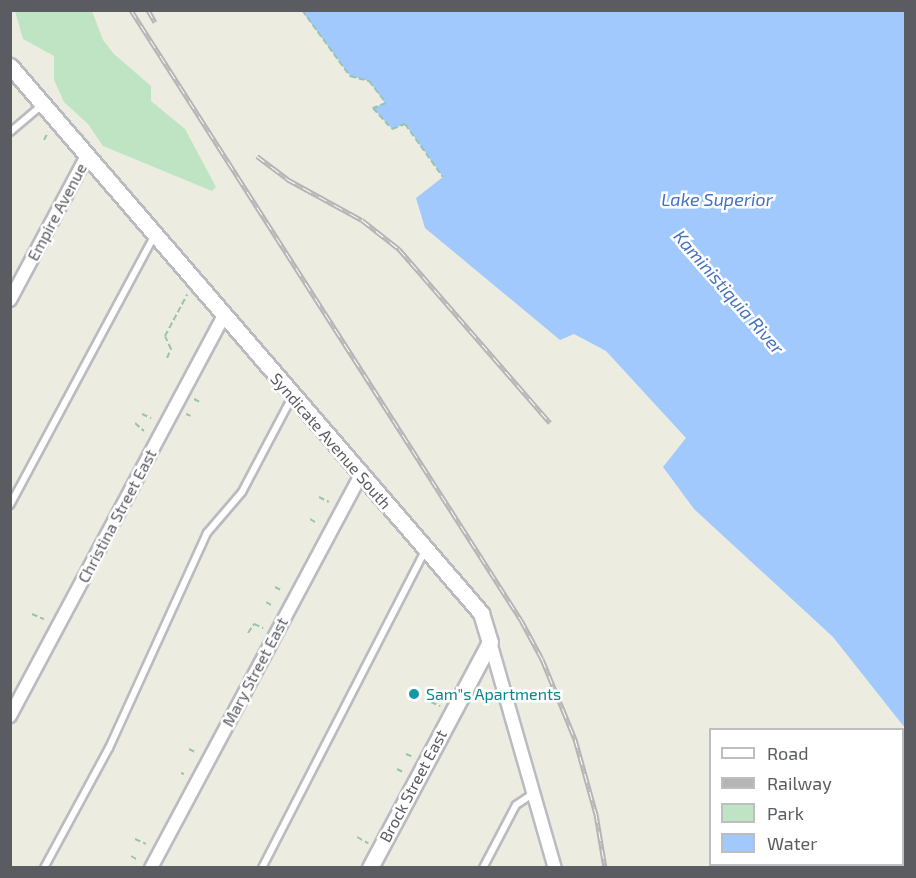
<!DOCTYPE html>
<style>
body{margin:0}
#map{position:relative;width:916px;height:878px;overflow:hidden;background:#edece1;font-family:"Exo 2",sans-serif}
div>[style]{position:absolute}
.green>*{inset:0;background:#bee4c3}
.water>*{inset:0;background:#a1c9fd}
.path>*{height:2px;margin-top:-1px;transform-origin:0;background:repeating-linear-gradient(90deg,#98c4aa 0 6px,transparent 0 9px)}
.roads{filter:drop-shadow(2px 0 #b9bbc0) drop-shadow(-2px 0 #b9bbc0) drop-shadow(0 2px #b9bbc0) drop-shadow(0 -2px #b9bbc0)}
.service>*{height:6px;margin:-3px;padding:0 3px;transform-origin:3px;border-radius:3px;background:#fff}
.minor>*{height:12px;margin:-6px;padding:0 6px;transform-origin:6px;border-radius:6px;background:#fff}
.tertiary>*{height:15px;margin:-7.5px;padding:0 7.5px;transform-origin:7.5px;border-radius:7.5px;background:#fff}
.rail>*{height:5px;margin-top:-2.5px;transform-origin:0;background:repeating-linear-gradient(90deg,#fff 0 9px,#b5b5b6 0 18px);box-sizing:border-box;border-block:2px solid #b5b5b6}
.dots>*{width:16px;height:16px;translate:-50% -50%;box-sizing:border-box;border:3px solid #fff;border-radius:50%}
span{translate:-50% -50%;white-space:nowrap;text-align:center;line-height:1.15;-webkit-text-stroke:5px #fff;paint-order:stroke}
.street-label{font-size:16px;color:#5a5c62}
.culture-label{font-size:16px;color:#0d838f}
.left{translate:0 -50%;text-align:left}
.water-label{font-size:18px;color:#4570bf;font-style:italic}
.frame{position:absolute;inset:0;border:12px solid #5a5c62;pointer-events:none}
.legend{position:absolute;left:709px;top:728px;width:195px;height:138px;box-sizing:border-box;background:#fff;border:2px solid #bdbec0;margin:0;padding:8px 10px;list-style:none;font-size:18px;color:#5a5c62}
.legend li{display:flex;align-items:center;gap:12px;height:30px}
.legend b{width:30px;border:2px solid #bdbec0}
</style>
<div id="map">
<div class="green">
<div style="clip-path:polygon(15px 11px,92px 11px,103px 40px,114px 54px,151px 86px,151px 101px,185px 129px,216px 187px,212px 191px,103px 146px,88px 124px,64px 102px,54px 80px,54px 56px,23px 39px)"></div>
</div>
<div class="water">
<div style="clip-path:polygon(302px 11px,905px 11px,905px 728px,833px 637px,694px 509px,663px 467px,686px 438px,606px 351px,574px 334px,560px 340px,425px 228px,416px 198px,443px 177px,405px 124px,392px 129px,373px 108px,385px 103px,369px 81px,350px 76px)"></div>
</div>
<div class="path">
<div style="left:302px;top:10px;width:82px;rotate:54deg"></div>
<div style="left:350px;top:76px;width:20px;rotate:15deg"></div>
<div style="left:369px;top:81px;width:28px;rotate:52deg"></div>
<div style="left:386px;top:103px;width:14px;rotate:159deg"></div>
<div style="left:373px;top:108px;width:28px;rotate:48deg"></div>
<div style="left:392px;top:129px;width:14px;rotate:-21deg"></div>
<div style="left:405px;top:124px;width:65px;rotate:54.4deg"></div>
<div style="left:44px;top:140px;width:9px;rotate:-63deg"></div>
<div style="left:167px;top:358px;width:10px;rotate:-66deg"></div>
<div style="left:171px;top:349px;width:14px;rotate:-115deg"></div>
<div style="left:165px;top:336px;width:47px;rotate:-61.8deg"></div>
<div style="left:194px;top:399px;width:9px;rotate:27deg"></div>
<div style="left:142px;top:414px;width:10px;rotate:24deg"></div>
<div style="left:186px;top:414px;width:5px;rotate:22deg"></div>
<div style="left:135px;top:423px;width:12px;rotate:42deg"></div>
<div style="left:319px;top:497px;width:11px;rotate:27deg"></div>
<div style="left:310px;top:519px;width:8px;rotate:30deg"></div>
<div style="left:275px;top:587px;width:7px;rotate:27deg"></div>
<div style="left:266px;top:602px;width:8px;rotate:30deg"></div>
<div style="left:32px;top:614px;width:13px;rotate:23deg"></div>
<div style="left:248px;top:633px;width:11px;rotate:-56deg"></div>
<div style="left:254px;top:624px;width:10px;rotate:24deg"></div>
<div style="left:431px;top:702px;width:10px;rotate:24deg"></div>
<div style="left:189px;top:749px;width:7px;rotate:27deg"></div>
<div style="left:406px;top:754px;width:8px;rotate:23deg"></div>
<div style="left:397px;top:769px;width:9px;rotate:27deg"></div>
<div style="left:181px;top:773px;width:3px;rotate:18deg"></div>
<div style="left:357px;top:837px;width:13px;rotate:29deg"></div>
<div style="left:135px;top:839px;width:12px;rotate:24deg"></div>
<div style="left:131px;top:856px;width:8px;rotate:30deg"></div>
</div>
<div class="roads">
<div class="service">
<div style="left:10px;top:132px;width:42px;rotate:-40.2deg"></div>
<div style="left:10px;top:505px;width:305px;rotate:-61.8deg"></div>
<div style="left:44px;top:868px;width:136px;rotate:-61.6deg"></div>
<div style="left:109px;top:748px;width:236px;rotate:-65.5deg"></div>
<div style="left:207px;top:533px;width:54px;rotate:-49.5deg"></div>
<div style="left:242px;top:492px;width:107px;rotate:-62.2deg"></div>
<div style="left:262px;top:868px;width:356px;rotate:-62.8deg"></div>
<div style="left:483px;top:868px;width:71px;rotate:-62.4deg"></div>
<div style="left:516px;top:805px;width:22px;rotate:-34deg"></div>
</div>
<div class="minor">
<div style="left:10px;top:300px;width:163px;rotate:-61.9deg"></div>
<div style="left:490px;top:642px;width:235px;rotate:74deg"></div>
<div style="left:10px;top:716px;width:454px;rotate:-61.9deg"></div>
<div style="left:151px;top:868px;width:444px;rotate:-61.9deg"></div>
</div>
<div class="tertiary">
<div style="left:10px;top:66px;width:722px;rotate:49.27deg"></div>
<div style="left:481px;top:613px;width:30px;rotate:73deg"></div>
<div style="left:490px;top:642px;width:256px;rotate:118deg"></div>
</div>
</div>
<div class="rail">
<div style="left:131px;top:10px;width:724px;rotate:57.41deg"></div>
<div style="left:521px;top:620px;width:44px;rotate:61.7deg"></div>
<div style="left:542px;top:659px;width:87px;rotate:67.6deg"></div>
<div style="left:575px;top:739px;width:78px;rotate:74.4deg"></div>
<div style="left:596px;top:814px;width:55px;rotate:80.5deg"></div>
<div style="left:148px;top:10px;width:14px;rotate:60deg"></div>
<div style="left:257px;top:156px;width:38px;rotate:37deg"></div>
<div style="left:287px;top:179px;width:85px;rotate:28.7deg"></div>
<div style="left:362px;top:220px;width:47px;rotate:38.1deg"></div>
<div style="left:399px;top:249px;width:230px;rotate:49deg"></div>
</div>
<div class="dots">
<div style="left:414px;top:694px;background:#0f9aa8"></div>
</div>
<div class="street-label">
<span style="left:57px;top:212px;rotate:-62deg">Empire Avenue</span>
<span style="left:331px;top:441px;rotate:49deg">Syndicate Avenue South</span>
<span style="left:117px;top:516px;rotate:-62deg">Christina Street East</span>
<span style="left:255px;top:672px;rotate:-62deg">Mary Street East</span>
<span style="left:413px;top:786px;rotate:-62deg">Brock Street East</span>
</div>
<div class="culture-label">
<span class="left" style="left:426px;top:694px">Sam"s Apartments</span>
</div>
<div class="water-label">
<span style="left:717px;top:199px">Lake Superior</span>
<span style="left:729px;top:292px;rotate:49deg">Kaministiquia River</span>
</div>
<div class="frame"></div>
<ul class="legend">
<li><b style="height:8px;background:#fff"></b>Road</li>
<li><b style="height:8px;background:#b5b5b6"></b>Railway</li>
<li><b style="height:16px;background:#bee4c3"></b>Park</li>
<li><b style="height:16px;background:#a1c9fd"></b>Water</li>
</ul>
</div>
